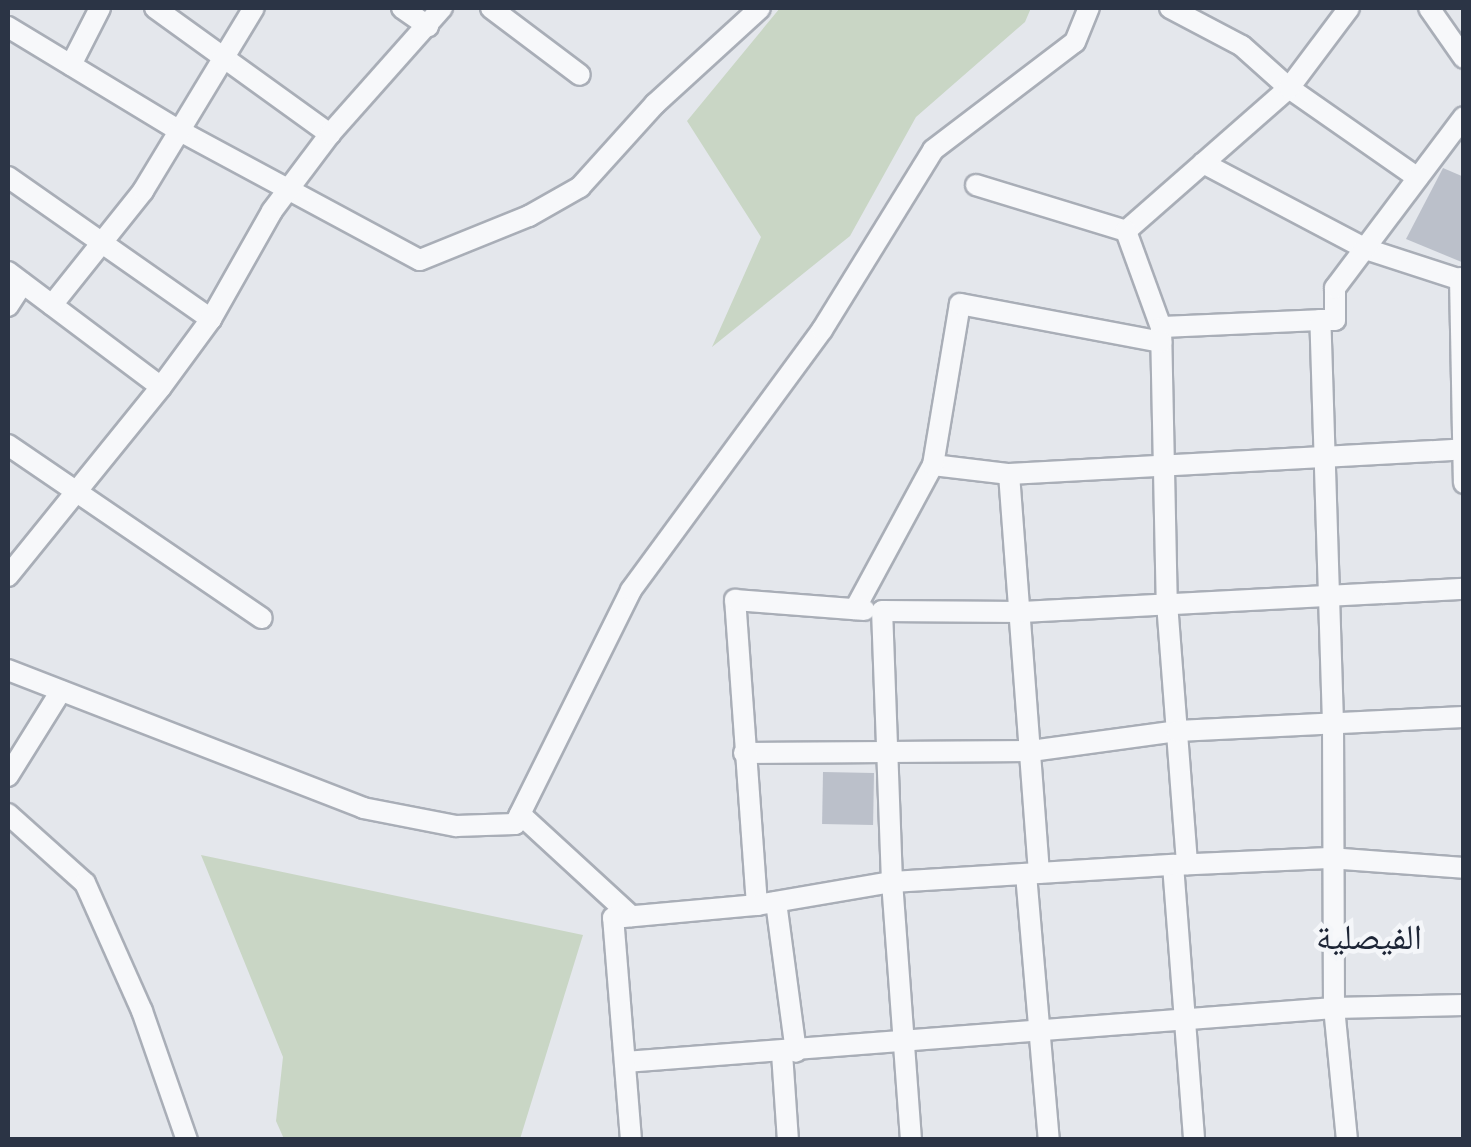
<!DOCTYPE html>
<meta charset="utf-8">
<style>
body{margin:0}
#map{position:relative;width:1471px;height:1147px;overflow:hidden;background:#e4e7ec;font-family:Karla,"Noto Naskh Arabic",sans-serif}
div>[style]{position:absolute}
.green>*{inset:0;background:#c9d6c5}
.building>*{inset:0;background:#bbc0ca;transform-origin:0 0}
.roads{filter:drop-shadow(2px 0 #a9aeb7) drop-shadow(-2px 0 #a9aeb7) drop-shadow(0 2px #a9aeb7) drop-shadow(0 -2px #a9aeb7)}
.street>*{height:20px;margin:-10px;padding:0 10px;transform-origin:10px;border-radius:10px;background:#f7f8fa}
span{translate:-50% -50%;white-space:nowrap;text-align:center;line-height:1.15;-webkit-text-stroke:9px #f4f6f9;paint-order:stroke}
.neighbourhood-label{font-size:35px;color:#1d2536}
.frame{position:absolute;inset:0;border:10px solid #2b3445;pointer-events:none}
</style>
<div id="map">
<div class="green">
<div style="clip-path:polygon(780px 8px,1031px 8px,1025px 22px,916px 117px,850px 236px,712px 347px,761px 237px,687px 121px)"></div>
<div style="clip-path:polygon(201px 855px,583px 935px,520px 1139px,284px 1139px,276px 1121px,283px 1057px)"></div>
</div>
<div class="building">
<div style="clip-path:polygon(1443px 168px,1464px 177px,1464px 263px,1406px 239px)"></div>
<div style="left:823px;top:772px;width:51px;height:52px;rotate:1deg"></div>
</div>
<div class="roads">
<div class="street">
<div style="left:155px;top:8px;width:216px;rotate:35.8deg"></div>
<div style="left:402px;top:8px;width:32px;rotate:35deg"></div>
<div style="left:491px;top:8px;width:111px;rotate:37deg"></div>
<div style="left:1170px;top:8px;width:81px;rotate:27.8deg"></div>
<div style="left:1242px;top:46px;width:63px;rotate:41.8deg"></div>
<div style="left:1289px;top:88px;width:157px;rotate:34.9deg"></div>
<div style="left:1429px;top:8px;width:61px;rotate:55deg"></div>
<div style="left:8px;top:27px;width:201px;rotate:31.2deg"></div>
<div style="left:180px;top:131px;width:272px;rotate:28.3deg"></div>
<div style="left:420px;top:260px;width:118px;rotate:-22deg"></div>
<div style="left:529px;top:216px;width:59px;rotate:-29.6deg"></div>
<div style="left:580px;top:187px;width:112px;rotate:-47.9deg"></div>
<div style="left:655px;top:104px;width:142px;rotate:-42.4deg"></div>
<div style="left:71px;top:65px;width:64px;rotate:-63deg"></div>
<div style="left:1203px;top:163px;width:184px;rotate:27.8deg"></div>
<div style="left:1366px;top:249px;width:103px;rotate:18.1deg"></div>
<div style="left:8px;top:177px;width:248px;rotate:35deg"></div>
<div style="left:976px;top:185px;width:157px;rotate:17deg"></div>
<div style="left:1126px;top:231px;width:217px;rotate:-41.3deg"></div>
<div style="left:1289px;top:88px;width:100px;rotate:-53.1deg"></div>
<div style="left:1126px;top:231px;width:102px;rotate:70deg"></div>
<div style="left:1161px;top:327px;width:276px;rotate:88.8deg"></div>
<div style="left:1167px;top:603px;width:262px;rotate:85.6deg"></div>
<div style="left:8px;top:272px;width:191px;rotate:36.9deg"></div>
<div style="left:1460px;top:278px;width:205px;rotate:88.9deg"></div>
<div style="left:52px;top:305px;width:146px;rotate:-51.4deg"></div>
<div style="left:143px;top:191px;width:214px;rotate:-58.8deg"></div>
<div style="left:8px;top:306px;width:27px;rotate:-57deg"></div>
<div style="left:1161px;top:327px;width:159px;rotate:-2.5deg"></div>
<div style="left:8px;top:445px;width:307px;rotate:34.3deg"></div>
<div style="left:933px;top:465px;width:77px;rotate:6.8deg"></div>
<div style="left:1009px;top:474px;width:456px;rotate:-3.1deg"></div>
<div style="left:1009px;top:474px;width:400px;rotate:85.7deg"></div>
<div style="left:8px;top:576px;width:243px;rotate:-51deg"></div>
<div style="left:161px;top:387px;width:84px;rotate:-53.7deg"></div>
<div style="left:211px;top:319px;width:124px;rotate:-60.5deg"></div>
<div style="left:272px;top:211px;width:96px;rotate:-53deg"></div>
<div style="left:330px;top:134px;width:169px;rotate:-48.4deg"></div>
<div style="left:855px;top:609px;width:164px;rotate:-61.6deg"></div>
<div style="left:933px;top:465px;width:163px;rotate:-80.5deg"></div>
<div style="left:960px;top:304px;width:205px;rotate:10.7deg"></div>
<div style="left:8px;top:670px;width:381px;rotate:21.2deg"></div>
<div style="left:363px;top:808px;width:95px;rotate:11deg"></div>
<div style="left:456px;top:826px;width:59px;rotate:-1.9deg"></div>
<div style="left:515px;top:824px;width:261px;rotate:-63.6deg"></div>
<div style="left:631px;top:590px;width:323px;rotate:-53.7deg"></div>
<div style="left:822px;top:330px;width:211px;rotate:-58.3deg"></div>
<div style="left:933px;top:150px;width:178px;rotate:-37.3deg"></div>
<div style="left:1075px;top:42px;width:37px;rotate:-68deg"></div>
<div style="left:744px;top:753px;width:287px;rotate:-0.4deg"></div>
<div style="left:1031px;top:751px;width:147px;rotate:-7.8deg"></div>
<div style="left:1177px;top:731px;width:287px;rotate:-2.8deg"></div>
<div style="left:8px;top:776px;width:100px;rotate:-58.1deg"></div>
<div style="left:8px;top:814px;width:103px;rotate:41.9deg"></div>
<div style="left:85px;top:883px;width:140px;rotate:66deg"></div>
<div style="left:142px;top:1011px;width:137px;rotate:70.8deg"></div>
<div style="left:520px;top:814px;width:151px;rotate:42.6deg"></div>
<div style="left:1173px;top:865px;width:276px;rotate:85.6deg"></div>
<div style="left:1026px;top:874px;width:267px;rotate:85.1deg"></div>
<div style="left:776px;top:902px;width:151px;rotate:82.4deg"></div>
<div style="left:757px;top:905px;width:306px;rotate:-94.1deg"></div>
<div style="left:735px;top:600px;width:130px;rotate:4.4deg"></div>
<div style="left:782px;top:1053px;width:87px;rotate:86.1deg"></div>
<div style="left:625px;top:1062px;width:711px;rotate:-4.36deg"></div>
<div style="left:1334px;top:1008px;width:130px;rotate:-1.3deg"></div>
<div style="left:631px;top:1140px;width:223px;rotate:-94.6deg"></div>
<div style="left:613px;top:918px;width:145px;rotate:-5.2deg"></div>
<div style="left:757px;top:905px;width:137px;rotate:-9.7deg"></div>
<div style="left:892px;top:882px;width:282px;rotate:-3.5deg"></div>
<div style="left:1173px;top:865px;width:156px;rotate:-2.6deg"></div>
<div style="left:1329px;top:858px;width:135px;rotate:4.2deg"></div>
<div style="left:911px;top:1140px;width:259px;rotate:-94.2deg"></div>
<div style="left:892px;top:882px;width:271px;rotate:-92.1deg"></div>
<div style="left:882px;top:611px;width:140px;rotate:0.4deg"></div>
<div style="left:1022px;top:612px;width:443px;rotate:-3deg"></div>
<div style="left:1347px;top:1140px;width:133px;rotate:-95.6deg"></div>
<div style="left:1334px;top:1008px;width:285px;rotate:-90.2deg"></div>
<div style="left:1333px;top:723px;width:403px;rotate:-91.8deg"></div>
<div style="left:1320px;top:320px;width:15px"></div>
<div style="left:1335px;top:320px;width:32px;rotate:-90deg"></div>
<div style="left:1335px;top:288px;width:214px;rotate:-53deg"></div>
</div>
</div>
<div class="neighbourhood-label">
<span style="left:1369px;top:938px">الفيصلية</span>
</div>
<div class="frame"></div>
</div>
